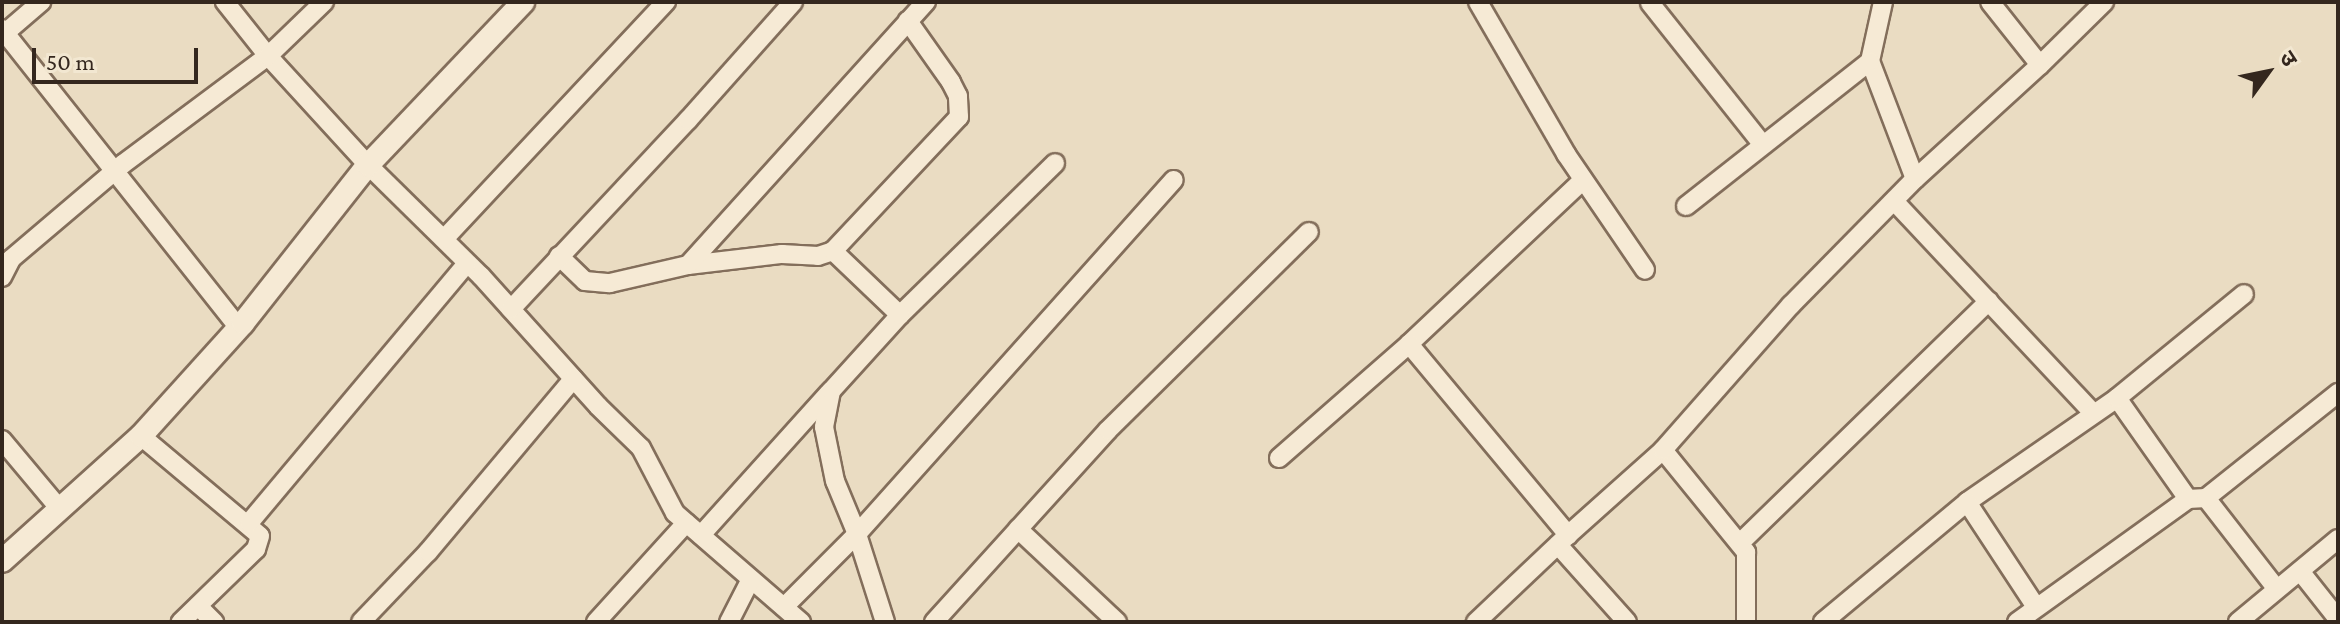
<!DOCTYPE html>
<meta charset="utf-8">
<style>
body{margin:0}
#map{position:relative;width:2340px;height:624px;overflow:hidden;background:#eadcc2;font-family:"Crimson Pro","Noto Sans Devanagari",serif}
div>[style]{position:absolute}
.roads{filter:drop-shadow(2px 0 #836e5b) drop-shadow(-2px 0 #836e5b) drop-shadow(0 2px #836e5b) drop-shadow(0 -2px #836e5b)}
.minor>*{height:18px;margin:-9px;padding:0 9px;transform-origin:9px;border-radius:9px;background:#f6ead5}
.tertiary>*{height:22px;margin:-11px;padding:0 11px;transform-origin:11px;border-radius:11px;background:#f6ead5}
span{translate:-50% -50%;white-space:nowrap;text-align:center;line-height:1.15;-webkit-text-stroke:8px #f2e7d1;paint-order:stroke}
.frame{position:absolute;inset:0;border:4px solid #34271e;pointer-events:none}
.north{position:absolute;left:2228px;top:32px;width:80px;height:80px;-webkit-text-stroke:6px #f2e7d1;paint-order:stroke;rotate:57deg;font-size:22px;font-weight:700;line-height:32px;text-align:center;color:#34271e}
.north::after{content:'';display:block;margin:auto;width:28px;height:36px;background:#34271e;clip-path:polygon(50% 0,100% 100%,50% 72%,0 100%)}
.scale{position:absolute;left:32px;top:48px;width:166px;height:36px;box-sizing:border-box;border:4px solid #34271e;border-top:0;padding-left:10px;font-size:24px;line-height:28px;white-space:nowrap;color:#34271e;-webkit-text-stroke:6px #f2e7d1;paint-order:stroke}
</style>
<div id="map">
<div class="roads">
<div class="minor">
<div style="left:225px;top:2px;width:69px;rotate:51.5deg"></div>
<div style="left:268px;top:56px;width:148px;rotate:47.5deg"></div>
<div style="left:368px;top:165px;width:158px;rotate:44.5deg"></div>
<div style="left:481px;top:276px;width:175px;rotate:48deg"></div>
<div style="left:598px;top:406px;width:60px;rotate:44.3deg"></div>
<div style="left:641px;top:448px;width:73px;rotate:62.4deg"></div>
<div style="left:675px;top:513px;width:167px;rotate:40.9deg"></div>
<div style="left:1478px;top:2px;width:176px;rotate:59.9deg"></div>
<div style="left:1566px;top:154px;width:140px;rotate:55.7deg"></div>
<div style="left:1883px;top:2px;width:60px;rotate:102.4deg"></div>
<div style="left:1870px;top:61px;width:126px;rotate:69.1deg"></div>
<div style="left:1650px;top:3px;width:181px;rotate:51.5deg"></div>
<div style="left:2px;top:29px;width:382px;rotate:51.6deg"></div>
<div style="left:5px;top:33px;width:48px;rotate:-40.7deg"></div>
<div style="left:2040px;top:65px;width:90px;rotate:-44.5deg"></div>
<div style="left:1894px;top:201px;width:291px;rotate:46.8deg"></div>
<div style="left:1686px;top:206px;width:234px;rotate:-38.2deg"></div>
<div style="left:444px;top:239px;width:325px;rotate:-46.9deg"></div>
<div style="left:559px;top:256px;width:36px;rotate:44deg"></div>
<div style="left:585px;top:281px;width:25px;rotate:5deg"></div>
<div style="left:610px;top:283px;width:80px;rotate:-13deg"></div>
<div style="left:688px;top:265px;width:95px;rotate:-6.7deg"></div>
<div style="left:782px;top:254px;width:36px;rotate:3deg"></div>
<div style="left:818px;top:256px;width:16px;rotate:-18deg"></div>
<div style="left:833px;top:251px;width:184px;rotate:-46.8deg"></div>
<div style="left:959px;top:117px;width:21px;rotate:-93deg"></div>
<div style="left:958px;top:96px;width:16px;rotate:-117deg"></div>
<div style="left:951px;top:82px;width:75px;rotate:-125.2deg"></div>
<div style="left:688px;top:265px;width:355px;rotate:-47.9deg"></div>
<div style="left:2px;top:277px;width:20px;rotate:-63deg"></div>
<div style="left:11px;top:259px;width:147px;rotate:-40.3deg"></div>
<div style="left:123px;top:164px;width:181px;rotate:-36.7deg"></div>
<div style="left:268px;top:56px;width:78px;rotate:-44deg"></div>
<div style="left:511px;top:309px;width:259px;rotate:-46.9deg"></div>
<div style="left:688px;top:120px;width:158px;rotate:-48.3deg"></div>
<div style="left:900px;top:315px;width:217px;rotate:-44.4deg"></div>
<div style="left:1409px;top:344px;width:239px;rotate:-43.3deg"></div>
<div style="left:2117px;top:398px;width:123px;rotate:54.9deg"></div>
<div style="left:141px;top:436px;width:155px;rotate:40deg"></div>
<div style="left:260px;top:536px;width:14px;rotate:107deg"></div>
<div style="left:256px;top:549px;width:105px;rotate:135.8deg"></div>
<div style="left:2px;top:440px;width:90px;rotate:50deg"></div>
<div style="left:1663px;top:450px;width:132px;rotate:50.9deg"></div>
<div style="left:1746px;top:552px;width:70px;rotate:90deg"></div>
<div style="left:1279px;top:458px;width:173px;rotate:-41.2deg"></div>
<div style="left:1409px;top:344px;width:249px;rotate:50.2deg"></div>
<div style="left:1568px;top:535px;width:127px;rotate:136.6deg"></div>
<div style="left:2206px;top:498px;width:114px;rotate:52.1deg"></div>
<div style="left:1967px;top:502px;width:183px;rotate:-34.7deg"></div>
<div style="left:2117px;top:398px;width:164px;rotate:-39.3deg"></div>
<div style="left:249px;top:523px;width:339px;rotate:-50deg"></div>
<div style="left:1018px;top:529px;width:136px;rotate:43.2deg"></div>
<div style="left:701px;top:535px;width:191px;rotate:-48deg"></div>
<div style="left:1568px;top:535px;width:127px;rotate:-41.8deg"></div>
<div style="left:1663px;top:450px;width:193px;rotate:-48.6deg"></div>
<div style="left:1791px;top:305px;width:177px;rotate:-45.5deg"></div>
<div style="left:1915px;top:179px;width:169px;rotate:-42.4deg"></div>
<div style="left:2040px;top:65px;width:80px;rotate:-128.4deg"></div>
<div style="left:1740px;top:543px;width:347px;rotate:-44.2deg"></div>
<div style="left:1558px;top:545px;width:103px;rotate:48.1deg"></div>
<div style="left:2300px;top:571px;width:61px;rotate:51.6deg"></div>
<div style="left:198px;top:606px;width:23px;rotate:45deg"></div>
<div style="left:784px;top:607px;width:103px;rotate:-45deg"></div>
<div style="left:857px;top:534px;width:57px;rotate:-112.5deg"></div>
<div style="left:835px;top:481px;width:55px;rotate:-101.5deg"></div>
<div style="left:824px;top:427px;width:37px;rotate:-79deg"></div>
<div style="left:831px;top:391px;width:103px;rotate:-47.8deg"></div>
<div style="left:900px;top:315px;width:93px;rotate:-136.3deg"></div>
<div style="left:361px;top:622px;width:97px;rotate:-46.3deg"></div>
<div style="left:428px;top:552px;width:226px;rotate:-50deg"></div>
<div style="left:596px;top:622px;width:134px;rotate:-47.7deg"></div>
<div style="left:729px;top:622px;width:48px;rotate:-62.9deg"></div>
<div style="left:885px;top:622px;width:92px;rotate:-107.7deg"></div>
<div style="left:857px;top:534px;width:475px;rotate:-48.2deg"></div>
<div style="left:934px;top:622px;width:259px;rotate:-47.8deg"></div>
<div style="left:1108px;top:430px;width:282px;rotate:-44.6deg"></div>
<div style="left:1823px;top:622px;width:187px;rotate:-39.8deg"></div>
<div style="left:1967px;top:502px;width:126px;rotate:56.7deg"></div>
<div style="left:2017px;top:622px;width:211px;rotate:-35.7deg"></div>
<div style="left:2188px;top:499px;width:18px;rotate:-3deg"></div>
<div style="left:2206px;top:498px;width:169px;rotate:-38.5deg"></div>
<div style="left:2238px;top:622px;width:130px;rotate:-39.7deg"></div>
</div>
<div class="tertiary">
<div style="left:2px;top:561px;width:187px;rotate:-42deg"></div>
<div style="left:141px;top:436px;width:152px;rotate:-47.9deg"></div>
<div style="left:243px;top:323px;width:201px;rotate:-51.7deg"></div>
<div style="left:368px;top:165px;width:225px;rotate:-46.4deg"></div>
</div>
</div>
<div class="frame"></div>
<div class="north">उ</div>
<div class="scale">50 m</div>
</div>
